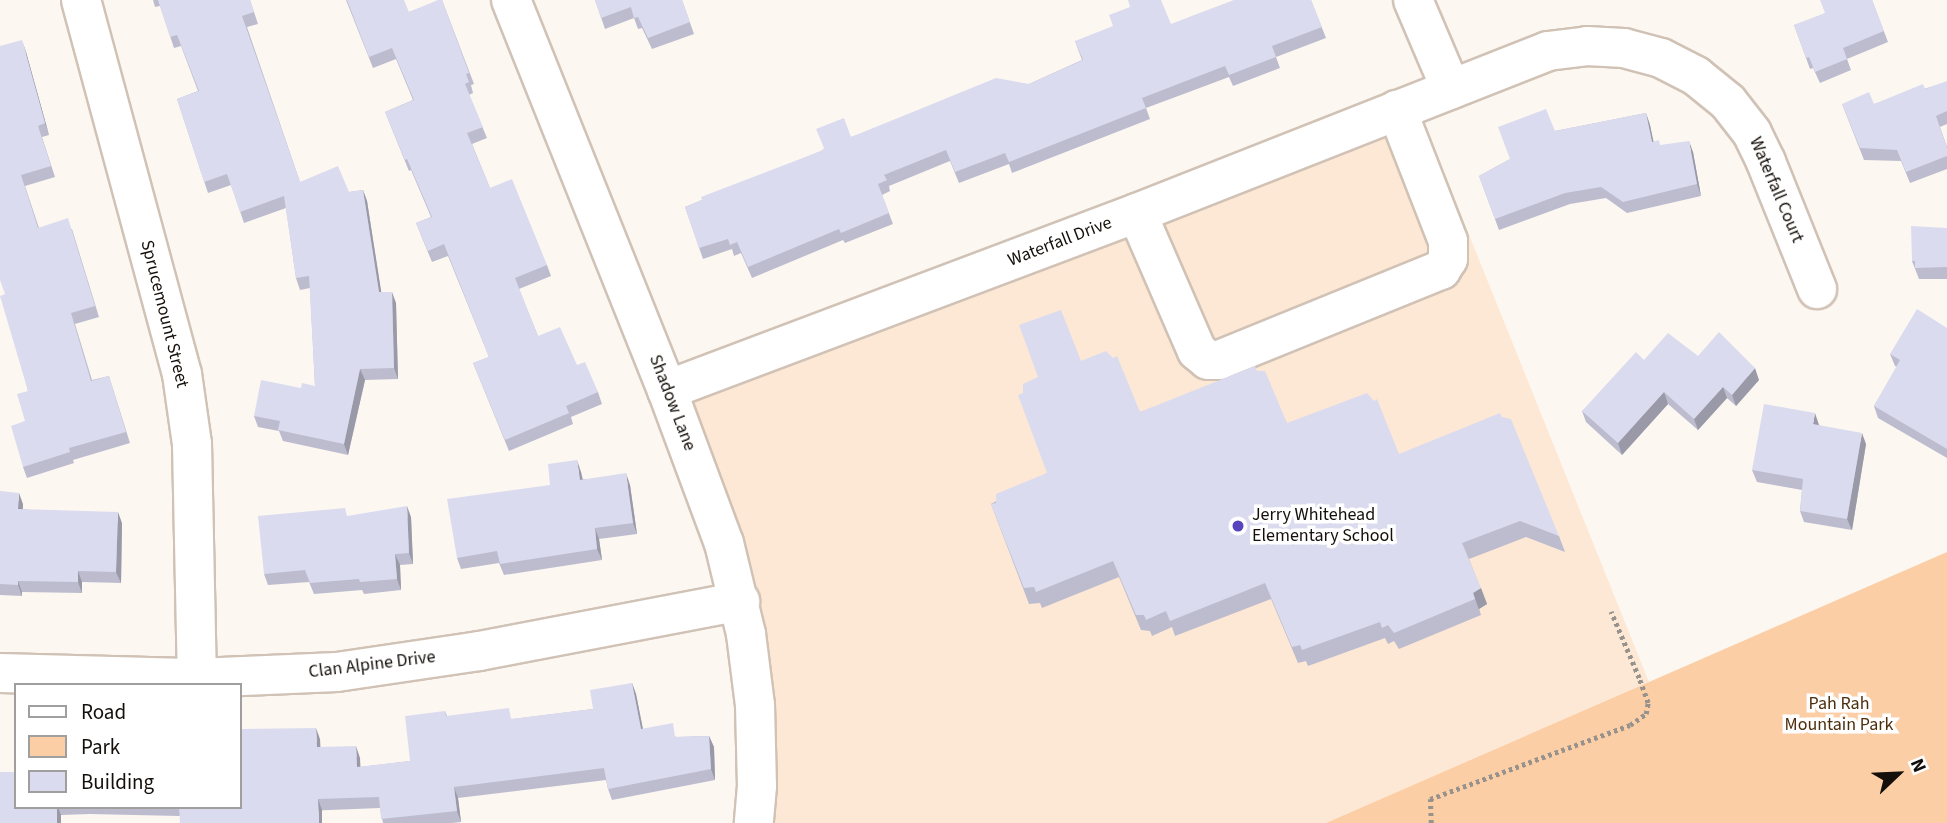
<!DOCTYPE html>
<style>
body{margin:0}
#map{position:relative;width:1947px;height:823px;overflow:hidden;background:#fdf7f2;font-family:"Source Sans 3",sans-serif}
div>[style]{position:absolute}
.built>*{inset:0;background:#fde8d5}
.green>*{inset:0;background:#fccea6}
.path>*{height:4.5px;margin-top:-2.25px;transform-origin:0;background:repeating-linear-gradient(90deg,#98928d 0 3.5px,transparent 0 7px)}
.roads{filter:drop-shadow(2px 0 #d1c2b6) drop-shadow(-2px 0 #d1c2b6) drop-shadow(0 2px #d1c2b6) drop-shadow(0 -2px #d1c2b6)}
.minor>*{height:38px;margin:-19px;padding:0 19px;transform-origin:19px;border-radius:19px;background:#fff}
.wall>*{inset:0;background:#bcbcce}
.shaded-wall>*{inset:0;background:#9999a7}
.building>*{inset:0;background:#dbdbef}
.dots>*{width:19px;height:19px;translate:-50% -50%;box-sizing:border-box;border:4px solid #fff;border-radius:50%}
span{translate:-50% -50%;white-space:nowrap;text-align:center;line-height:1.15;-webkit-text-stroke:7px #fff;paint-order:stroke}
.street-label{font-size:18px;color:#140f0a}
.poi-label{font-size:18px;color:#140f0a}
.left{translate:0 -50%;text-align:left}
.park-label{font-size:18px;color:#4c2d0c}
.legend{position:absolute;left:14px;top:683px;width:228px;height:126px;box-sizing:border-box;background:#fff;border:2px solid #a19f9d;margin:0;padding:9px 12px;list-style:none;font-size:21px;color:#140f0a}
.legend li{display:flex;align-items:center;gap:14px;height:35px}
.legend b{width:35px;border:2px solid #a19f9d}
.north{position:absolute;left:1863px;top:739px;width:70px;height:70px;-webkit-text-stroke:5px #fff;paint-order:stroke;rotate:67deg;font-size:19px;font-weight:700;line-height:28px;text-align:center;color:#140f0a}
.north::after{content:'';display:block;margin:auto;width:24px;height:32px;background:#140f0a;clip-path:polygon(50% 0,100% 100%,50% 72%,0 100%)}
</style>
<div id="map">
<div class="built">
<div style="clip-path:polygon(1418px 108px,1649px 682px,1326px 823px,760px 823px,764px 750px,679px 402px)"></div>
</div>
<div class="green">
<div style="clip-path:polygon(1947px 552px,1947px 823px,1326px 823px,1649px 682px)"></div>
</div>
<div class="path">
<div style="left:1431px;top:823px;width:24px;rotate:-92deg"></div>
<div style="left:1430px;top:799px;width:213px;rotate:-20.3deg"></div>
<div style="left:1630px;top:725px;width:19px;rotate:-35deg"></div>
<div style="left:1646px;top:714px;width:11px;rotate:-80deg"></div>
<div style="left:1648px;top:703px;width:27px;rotate:-110deg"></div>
<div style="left:1639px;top:678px;width:72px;rotate:-113deg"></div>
</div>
<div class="roads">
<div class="minor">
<div style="left:81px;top:0;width:387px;rotate:74.9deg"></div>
<div style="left:182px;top:374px;width:71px;rotate:81.9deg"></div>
<div style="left:192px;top:444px;width:234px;rotate:88.8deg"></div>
<div style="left:511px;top:0;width:420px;rotate:68.2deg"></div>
<div style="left:667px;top:390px;width:163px;rotate:69.6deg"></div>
<div style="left:724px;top:543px;width:94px;rotate:76.4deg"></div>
<div style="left:746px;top:634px;width:72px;rotate:82.8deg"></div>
<div style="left:755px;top:705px;width:81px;rotate:88.6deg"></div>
<div style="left:757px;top:786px;width:37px;rotate:95deg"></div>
<div style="left:1413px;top:0;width:97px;rotate:66.9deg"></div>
<div style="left:1137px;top:213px;width:150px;rotate:66.5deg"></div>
<div style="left:1197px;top:351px;width:14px;rotate:39deg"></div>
<div style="left:1208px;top:360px;width:11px"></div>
<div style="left:1219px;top:360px;width:240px;rotate:-22.1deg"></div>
<div style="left:1441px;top:270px;width:13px;rotate:-58deg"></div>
<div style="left:1448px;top:259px;width:18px;rotate:-90deg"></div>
<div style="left:1448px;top:241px;width:141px;rotate:-111.3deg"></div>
<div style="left:667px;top:390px;width:502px;rotate:-20.64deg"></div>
<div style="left:1137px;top:213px;width:442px;rotate:-21.5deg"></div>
<div style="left:1548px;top:51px;width:39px;rotate:-7deg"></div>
<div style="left:1587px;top:46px;width:37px;rotate:3deg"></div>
<div style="left:1624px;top:48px;width:38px;rotate:15deg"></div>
<div style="left:1661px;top:58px;width:39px;rotate:27deg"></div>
<div style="left:1696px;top:76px;width:41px;rotate:39.1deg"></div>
<div style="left:1728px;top:102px;width:39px;rotate:52deg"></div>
<div style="left:1752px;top:133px;width:32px;rotate:64deg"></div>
<div style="left:1766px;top:162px;width:137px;rotate:68.1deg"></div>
<div style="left:0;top:673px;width:197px;rotate:1.5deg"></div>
<div style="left:197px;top:678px;width:140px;rotate:-2.5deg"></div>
<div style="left:337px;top:672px;width:144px;rotate:-8.4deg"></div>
<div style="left:479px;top:651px;width:266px;rotate:-10.8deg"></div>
</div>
</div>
<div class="wall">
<div style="clip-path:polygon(153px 0,250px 0,258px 24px,247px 27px,300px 182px,349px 192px,363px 190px,367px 201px,381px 292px,396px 303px,398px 379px,365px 380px,348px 455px,283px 441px,279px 431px,258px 427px,254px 416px,301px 388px,315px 386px,310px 288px,300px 290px,296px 278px,286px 208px,244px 223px,231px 185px,208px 193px,177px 99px,198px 91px,181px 46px,174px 48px,160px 6px,155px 7px)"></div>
<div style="clip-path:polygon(346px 0,409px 12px,442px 0,474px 84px,471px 85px,473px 93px,469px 95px,487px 138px,472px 144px,490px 188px,547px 265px,551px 276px,519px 289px,538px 336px,577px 365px,598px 392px,602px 404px,571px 417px,573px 424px,509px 451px,473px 363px,489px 357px,448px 256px,432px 262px,416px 223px,431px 217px,411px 170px,409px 171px,385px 112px,413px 100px,396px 59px,373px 68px)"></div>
<div style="clip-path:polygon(595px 0,682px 0,694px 34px,652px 49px,642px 28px,638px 29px,634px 18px,605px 29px)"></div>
<div style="clip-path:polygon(1311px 0,1326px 38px,1276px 57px,1280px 68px,1233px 86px,1229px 77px,1146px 108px,1150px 119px,1012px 173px,1009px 164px,959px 183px,950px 161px,889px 186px,890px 191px,882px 195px,893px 224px,845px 243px,843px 240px,752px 278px,741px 253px,734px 256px,732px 249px,703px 259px,685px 207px,821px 151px,851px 137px,1029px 84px,1082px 60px,1075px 41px)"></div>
<div style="clip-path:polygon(1872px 0,1888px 42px,1847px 59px,1851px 70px,1820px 83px,1813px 68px,1810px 69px,1794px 25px)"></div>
<div style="clip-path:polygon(26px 52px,49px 135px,42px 137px,55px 177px,25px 186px,39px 228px,72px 229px,99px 317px,75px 324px,92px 380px,109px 376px,130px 443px,73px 460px,74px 463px,27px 478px,23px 467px,25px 421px,28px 391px,5px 294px)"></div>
<div style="clip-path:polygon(1947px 82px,1947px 124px,1940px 127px,1947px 147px,1947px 169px,1910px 183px,1901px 161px,1864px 160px,1842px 104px,1874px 104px)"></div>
<div style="clip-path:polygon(1646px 113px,1650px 125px,1653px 142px,1660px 145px,1693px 152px,1701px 196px,1627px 213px,1606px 198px,1570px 204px,1499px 230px,1479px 176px,1510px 159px,1555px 131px)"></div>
<div style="clip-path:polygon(1947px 228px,1947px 279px,1919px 279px,1912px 261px)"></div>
<div style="clip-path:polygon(1947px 328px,1947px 458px,1878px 418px,1874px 406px,1897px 367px,1895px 366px,1890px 354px)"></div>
<div style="clip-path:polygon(1698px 356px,1759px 380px,1736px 406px,1727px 398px,1698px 430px,1668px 404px,1622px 455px,1586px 422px,1582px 411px,1644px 360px)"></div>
<div style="clip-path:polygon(1081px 361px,1140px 412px,1257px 371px,1287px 423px,1399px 454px,1559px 536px,1565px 552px,1526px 537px,1469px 559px,1487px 604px,1479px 609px,1481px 615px,1399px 649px,1394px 641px,1388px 644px,1385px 638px,1308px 666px,1306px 661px,1298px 663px,1271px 599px,1175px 636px,1172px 627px,1152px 636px,1150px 631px,1141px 630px,1119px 577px,1042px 608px,1040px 603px,1029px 604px,991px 504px,1047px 473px)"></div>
<div style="clip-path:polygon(1819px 425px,1866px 444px,1852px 530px,1804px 522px,1800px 511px,1802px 490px,1757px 482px,1752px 470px)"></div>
<div style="clip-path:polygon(581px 472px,583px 479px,630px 485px,637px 534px,599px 539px,602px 560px,504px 575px,499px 563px,461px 569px,457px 558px,550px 485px)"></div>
<div style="clip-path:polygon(0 491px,23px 504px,23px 509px,122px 523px,121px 583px,82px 582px,82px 593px,22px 592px,22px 596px,0 595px)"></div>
<div style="clip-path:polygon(348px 516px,411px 517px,413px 564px,400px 565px,401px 590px,364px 594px,362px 590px,314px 594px,309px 582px,268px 585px,264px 574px)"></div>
<div style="clip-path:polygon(632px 683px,636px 694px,643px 729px,677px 737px,709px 736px,714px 747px,715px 780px,612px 800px,608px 789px,606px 780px,458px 798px,461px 822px,452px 823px,383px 823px,380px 808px,179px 816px,90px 814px,61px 815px,61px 823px,0 823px,15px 772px,16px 807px,240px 807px,320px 739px,320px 747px,360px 758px,360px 767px,410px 761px,445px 711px,447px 716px,513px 719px,593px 709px)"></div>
</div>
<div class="shaded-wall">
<div style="clip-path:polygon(22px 40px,26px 52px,49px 135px,45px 123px)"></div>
<div style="clip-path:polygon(1646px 113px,1650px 125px,1656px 153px,1652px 142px)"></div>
<div style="clip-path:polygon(1689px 141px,1693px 152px,1701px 196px,1697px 184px)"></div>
<div style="clip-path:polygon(363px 190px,367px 201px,383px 303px,379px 292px)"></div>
<div style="clip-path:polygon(392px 292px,396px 303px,398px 379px,394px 368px)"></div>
<div style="clip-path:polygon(1755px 368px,1759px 380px,1736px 406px,1732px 395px)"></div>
<div style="clip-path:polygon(360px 369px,365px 380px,348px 455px,344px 444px)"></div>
<div style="clip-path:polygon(1723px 387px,1727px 398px,1698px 430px,1694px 419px)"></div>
<div style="clip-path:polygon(1664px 392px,1668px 404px,1622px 455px,1618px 443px)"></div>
<div style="clip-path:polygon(1815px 413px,1819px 425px,1817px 436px,1813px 424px)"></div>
<div style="clip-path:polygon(1862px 433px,1866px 444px,1852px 530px,1847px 519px)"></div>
<div style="clip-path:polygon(577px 460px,581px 472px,584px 491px,580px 480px)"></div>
<div style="clip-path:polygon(626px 473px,630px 485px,637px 534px,633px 523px)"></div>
<div style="clip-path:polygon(19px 493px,23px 504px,22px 521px,18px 509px)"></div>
<div style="clip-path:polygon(407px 506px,411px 517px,413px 564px,409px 553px)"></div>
<div style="clip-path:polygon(118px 512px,122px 523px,121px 583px,116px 572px)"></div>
<div style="clip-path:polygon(595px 528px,599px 539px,602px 560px,597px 549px)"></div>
<div style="clip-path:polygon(395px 554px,400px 565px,401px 590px,397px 579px)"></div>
<div style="clip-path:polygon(78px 571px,82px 582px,82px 593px,78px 582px)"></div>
<div style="clip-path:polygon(18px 581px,22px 592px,22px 596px,18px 585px)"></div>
<div style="clip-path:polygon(1481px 588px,1487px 604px,1479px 609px,1481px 615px,1473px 593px)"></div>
<div style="clip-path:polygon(632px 683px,636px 694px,645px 740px,641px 729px)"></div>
<div style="clip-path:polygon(316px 728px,320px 739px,321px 758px,317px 747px)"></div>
<div style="clip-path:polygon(709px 736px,714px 747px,715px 780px,711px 769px)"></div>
<div style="clip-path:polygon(356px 746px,360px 758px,361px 778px,357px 767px)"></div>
<div style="clip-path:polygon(454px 787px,458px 798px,461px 822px,457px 811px)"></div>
<div style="clip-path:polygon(318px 799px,322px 810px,322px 823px,319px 823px)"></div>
<div style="clip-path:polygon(57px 807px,58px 807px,61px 815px,61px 823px,57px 823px)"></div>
</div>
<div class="building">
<div style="clip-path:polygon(158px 0,250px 0,254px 12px,242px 16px,300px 182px,338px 166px,349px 192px,363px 190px,379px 292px,392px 292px,394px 368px,360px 369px,344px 444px,278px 430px,280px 421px,254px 416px,261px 380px,301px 388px,302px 383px,315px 386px,309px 276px,296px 278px,284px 196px,240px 212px,227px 174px,204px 182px,177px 99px,199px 91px,177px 35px,170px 37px)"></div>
<div style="clip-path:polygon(347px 0,404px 0,409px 12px,438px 0,442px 0,469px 73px,466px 74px,469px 82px,465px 84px,483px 127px,467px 133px,490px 188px,512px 179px,547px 265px,515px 278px,538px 336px,560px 327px,577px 365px,585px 362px,598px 392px,566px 406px,569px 413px,505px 440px,473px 363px,489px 357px,444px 244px,428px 251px,416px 223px,432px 217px,407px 159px,405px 160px,385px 112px,414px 100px,392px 48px,369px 57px)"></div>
<div style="clip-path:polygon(595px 0,682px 0,690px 22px,648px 38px,638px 17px,634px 18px,631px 7px,601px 18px)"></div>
<div style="clip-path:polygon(1128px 0,1161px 0,1171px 24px,1234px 0,1311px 0,1322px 27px,1272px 46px,1276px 57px,1229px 75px,1225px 66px,1142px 98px,1146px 108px,1009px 162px,1005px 153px,955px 172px,946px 150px,884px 175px,887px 180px,878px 184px,889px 213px,841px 233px,839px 229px,748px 267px,737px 242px,730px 245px,728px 239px,699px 248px,685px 207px,702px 200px,701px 197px,821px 151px,824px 148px,816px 129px,844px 118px,851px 137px,996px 78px,1029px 84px,1083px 60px,1075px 41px,1113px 26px,1109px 15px,1130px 7px)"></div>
<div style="clip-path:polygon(1820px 0,1872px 0,1884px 31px,1843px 48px,1847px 59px,1815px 72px,1809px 57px,1806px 58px,1794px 25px,1825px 13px)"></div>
<div style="clip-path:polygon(22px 40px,45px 123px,38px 126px,51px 166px,21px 175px,38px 228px,68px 218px,95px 306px,71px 313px,91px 381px,109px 376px,126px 432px,69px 448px,70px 452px,23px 467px,11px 426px,25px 421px,17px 394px,28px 391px,0 296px,5px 294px,0 280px,0 46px)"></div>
<div style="clip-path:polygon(1947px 81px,1947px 111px,1936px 116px,1947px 148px,1947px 156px,1906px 172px,1897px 150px,1860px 148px,1842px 104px,1869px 92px,1874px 104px,1923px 84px,1925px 89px)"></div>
<div style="clip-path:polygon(1546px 109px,1555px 131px,1646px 113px,1652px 142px,1659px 140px,1660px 145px,1689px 141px,1697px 184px,1623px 202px,1601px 187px,1565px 193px,1495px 219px,1479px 176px,1510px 159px,1498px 127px)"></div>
<div style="clip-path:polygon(1911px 226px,1947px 228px,1947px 267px,1915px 268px,1915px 261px,1912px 261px)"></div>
<div style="clip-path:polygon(1917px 309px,1947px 328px,1947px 449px,1874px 406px,1900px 360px,1890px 354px)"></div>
<div style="clip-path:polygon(1061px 310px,1081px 361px,1106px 351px,1113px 358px,1117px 356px,1140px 412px,1255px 366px,1257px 371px,1265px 371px,1287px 423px,1367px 393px,1374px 401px,1377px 399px,1399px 454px,1500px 413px,1502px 417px,1511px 419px,1559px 536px,1520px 521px,1462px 543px,1481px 588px,1473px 593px,1475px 599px,1394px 633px,1388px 625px,1382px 628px,1380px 622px,1302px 650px,1300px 645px,1292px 647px,1265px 583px,1170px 621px,1166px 611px,1146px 620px,1144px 615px,1136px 615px,1113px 561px,1036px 592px,1034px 587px,1024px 588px,991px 504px,996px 503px,996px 494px,1047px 473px,1018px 395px,1023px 393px,1023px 384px,1038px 377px,1019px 325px)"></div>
<div style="clip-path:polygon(1719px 332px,1755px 368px,1732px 395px,1723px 387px,1694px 419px,1664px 392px,1618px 443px,1582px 411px,1636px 352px,1644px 360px,1668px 333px,1698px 356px)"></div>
<div style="clip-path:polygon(1764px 404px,1815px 413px,1813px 424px,1862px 433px,1847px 519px,1800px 511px,1803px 479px,1752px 470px)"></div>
<div style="clip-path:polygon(577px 460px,580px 480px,626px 473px,633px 523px,595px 528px,597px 549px,500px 564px,497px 551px,457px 558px,447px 499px,550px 485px,548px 464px)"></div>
<div style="clip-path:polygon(0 491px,19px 493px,18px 509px,118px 512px,116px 572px,78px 571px,78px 582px,18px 581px,18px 585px,0 584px)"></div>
<div style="clip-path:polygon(407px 506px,409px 553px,395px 554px,397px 579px,360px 582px,359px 579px,310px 583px,305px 570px,264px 574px,258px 516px,345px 508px,347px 516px)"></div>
<div style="clip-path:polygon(632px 683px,641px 729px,673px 723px,675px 737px,709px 736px,711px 769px,608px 789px,604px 768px,454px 787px,457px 811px,381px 819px,379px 797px,318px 799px,319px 823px,180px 823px,179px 807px,240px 807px,240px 729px,316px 728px,317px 747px,356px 746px,357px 767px,410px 761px,405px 716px,445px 711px,446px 716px,509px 708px,511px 719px,593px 709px,590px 690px)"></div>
<div style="clip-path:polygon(16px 767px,16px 807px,57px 807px,57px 823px,0 823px,0 772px,15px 772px)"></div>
</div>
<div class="dots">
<div style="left:1238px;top:526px;background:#5844bc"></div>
</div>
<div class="street-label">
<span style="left:1776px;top:190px;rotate:67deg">Waterfall Court</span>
<span style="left:1060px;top:242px;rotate:-21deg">Waterfall Drive</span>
<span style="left:164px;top:314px;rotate:76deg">Sprucemount Street</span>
<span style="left:672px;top:403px;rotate:69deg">Shadow Lane</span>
<span style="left:372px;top:665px;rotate:-7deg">Clan Alpine Drive</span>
</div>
<div class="poi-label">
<span class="left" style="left:1252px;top:526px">Jerry Whitehead<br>Elementary School</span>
</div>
<div class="park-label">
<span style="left:1839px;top:715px">Pah Rah<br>Mountain Park</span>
</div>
<ul class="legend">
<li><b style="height:9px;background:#fff"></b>Road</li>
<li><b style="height:19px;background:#fccea6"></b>Park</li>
<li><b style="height:19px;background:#dbdbef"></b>Building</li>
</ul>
<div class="north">N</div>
</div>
